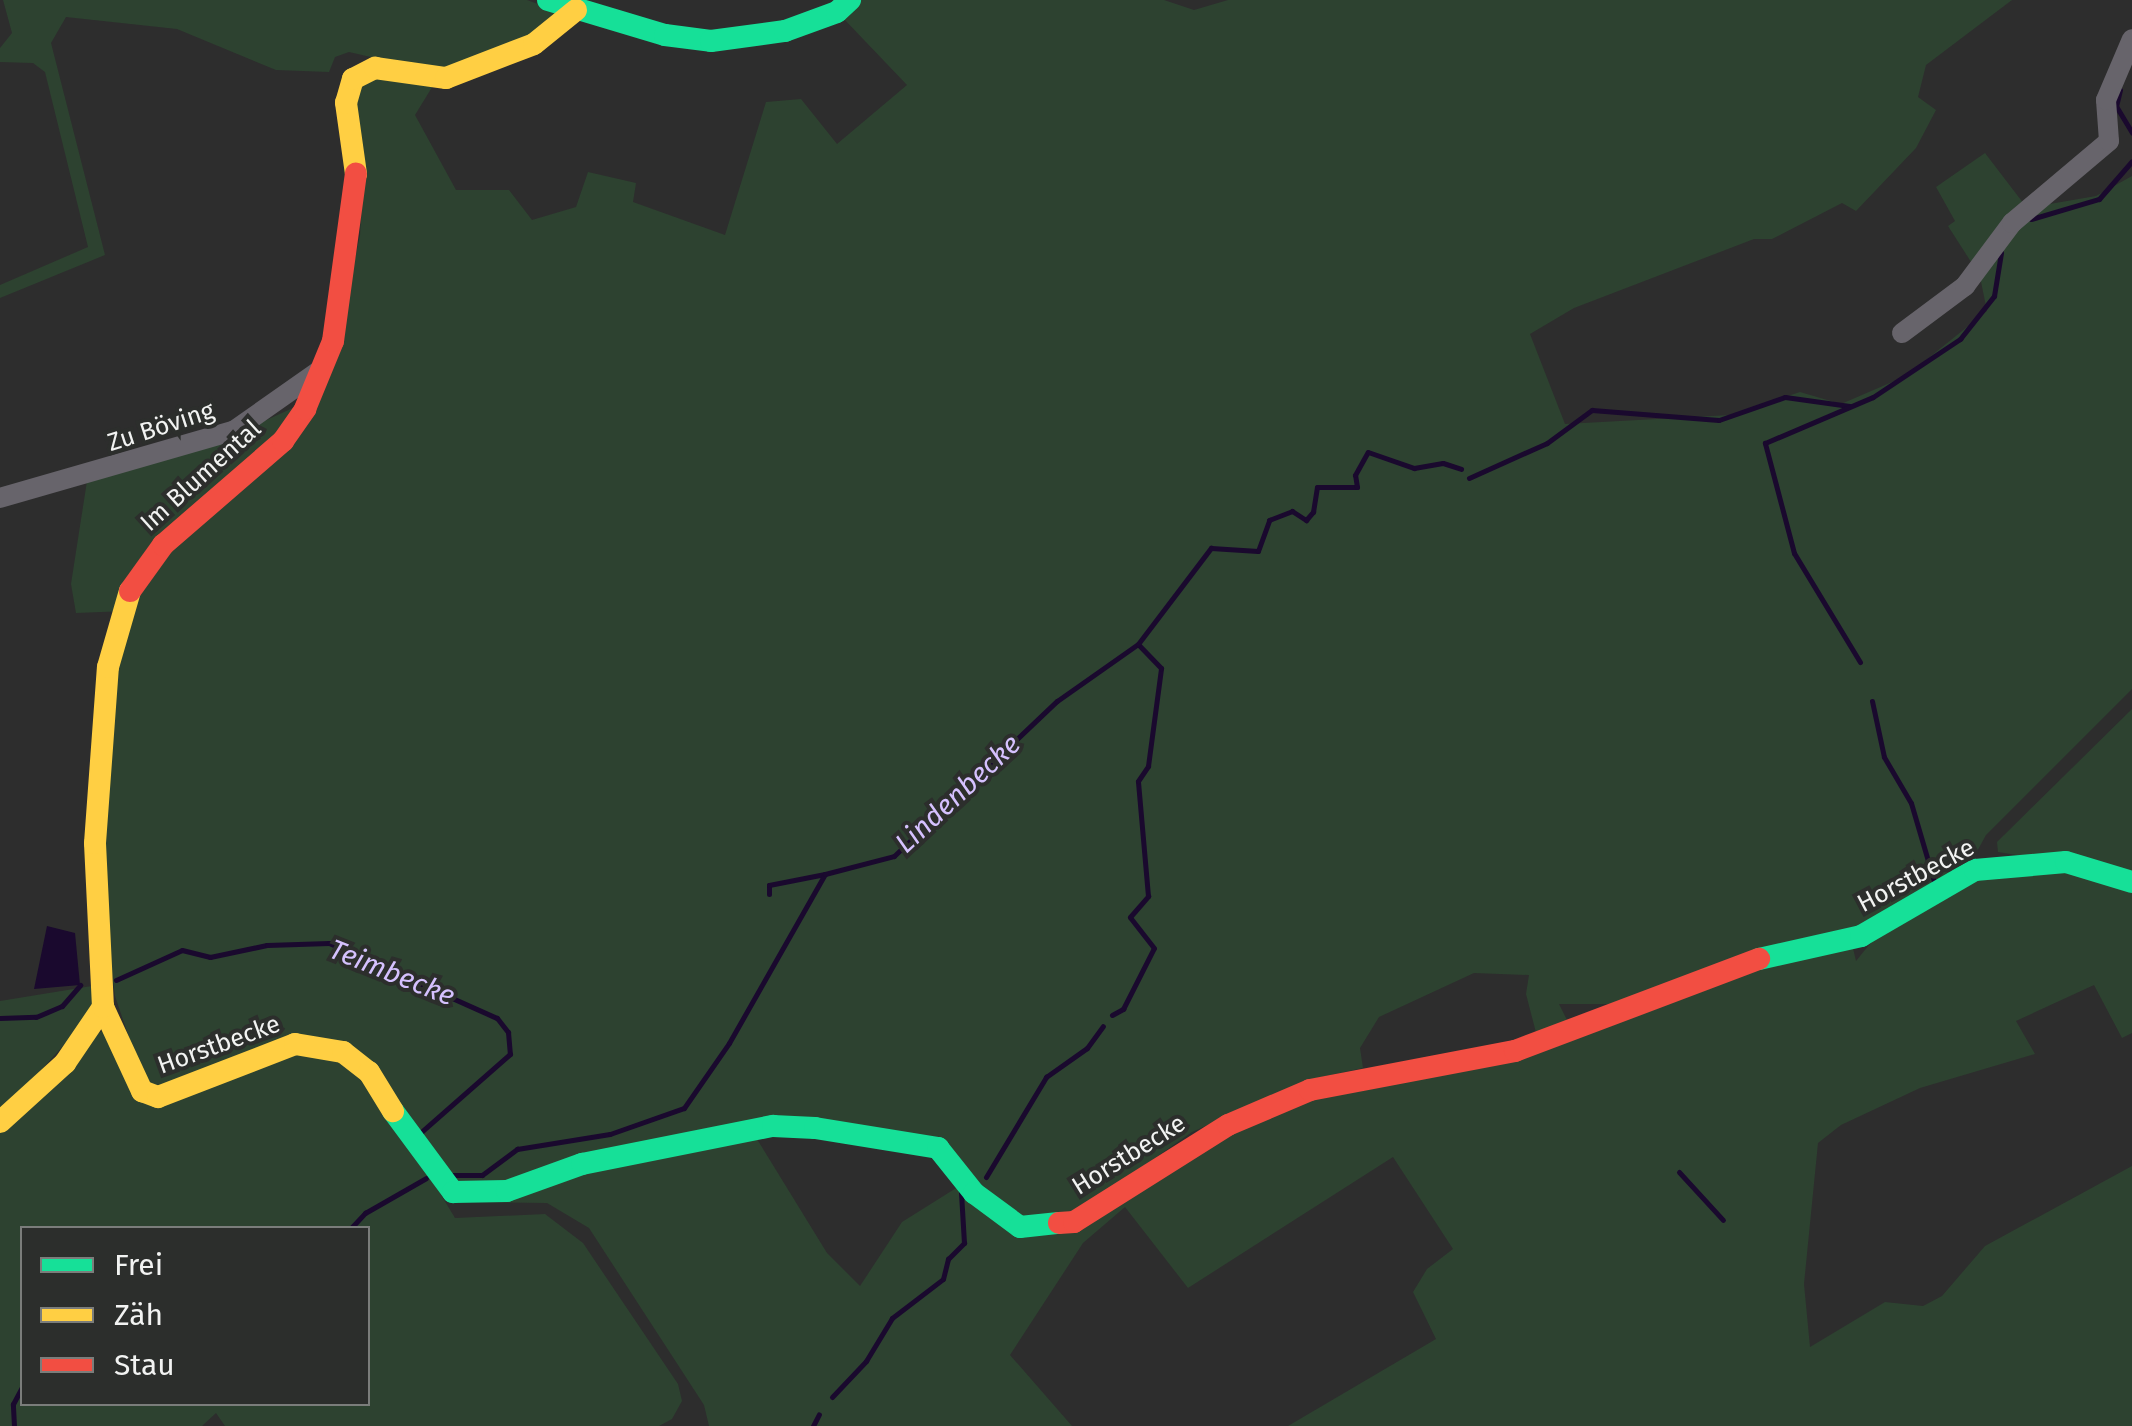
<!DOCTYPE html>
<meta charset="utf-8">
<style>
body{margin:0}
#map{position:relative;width:2132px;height:1426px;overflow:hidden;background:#2d2d2d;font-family:"Fira Sans",sans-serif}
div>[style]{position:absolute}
.green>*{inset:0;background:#2d4230}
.water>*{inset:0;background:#1a092e}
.stream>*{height:5px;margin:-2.5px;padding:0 2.5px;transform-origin:2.5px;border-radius:2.5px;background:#1a092e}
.street>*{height:20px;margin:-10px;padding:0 10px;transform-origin:10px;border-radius:10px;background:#67646b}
.fast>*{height:22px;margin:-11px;padding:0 11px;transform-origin:11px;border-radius:11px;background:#16e098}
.slow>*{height:22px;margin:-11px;padding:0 11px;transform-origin:11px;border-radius:11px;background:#ffcf43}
.jam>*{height:22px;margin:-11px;padding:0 11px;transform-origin:11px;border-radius:11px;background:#f24e42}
span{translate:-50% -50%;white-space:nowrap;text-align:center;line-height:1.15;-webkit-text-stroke:8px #2c2e2c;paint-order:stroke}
.street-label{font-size:25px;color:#f2f3f2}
.water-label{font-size:28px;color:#d5c1fe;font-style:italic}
.legend{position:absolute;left:20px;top:1226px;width:350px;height:180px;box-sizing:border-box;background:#2c2e2c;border:2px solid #7b7d7b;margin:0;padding:12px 18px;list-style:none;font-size:30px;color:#f2f3f2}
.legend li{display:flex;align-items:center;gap:20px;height:50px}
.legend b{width:50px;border:2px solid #7b7d7b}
</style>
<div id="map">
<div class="green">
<div style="clip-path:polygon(3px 0,527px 0,562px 13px,532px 40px,436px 72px,349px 52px,335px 57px,329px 72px,276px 70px,177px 29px,66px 17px,51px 43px,105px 255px,0 298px,0 285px,88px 247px,45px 72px,33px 63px,0 62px,0 48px,12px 33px)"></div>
<div style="clip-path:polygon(evenodd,862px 0,1164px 0,1194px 10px,1228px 0,2012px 0,1926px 65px,1918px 97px,1936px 110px,1916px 148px,1856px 211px,1842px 203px,1772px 239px,1754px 239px,1574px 308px,1530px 334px,1565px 424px,1730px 415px,1800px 392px,1841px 404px,1906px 376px,1987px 311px,1979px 272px,2038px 206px,2096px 196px,2132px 176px,2132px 689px,1986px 835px,1969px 866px,1849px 935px,1779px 947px,1613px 1004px,1559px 1004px,1574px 1034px,1799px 953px,1852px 944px,1856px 961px,1882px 929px,1976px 876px,2001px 869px,2065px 869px,2132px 885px,2132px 1033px,2122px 1038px,2094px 985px,2016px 1021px,2035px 1054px,1920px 1088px,1841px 1125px,1818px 1143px,1804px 1284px,1810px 1347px,1885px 1302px,1923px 1306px,1942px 1296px,1985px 1246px,2132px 1166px,2132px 1426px,1288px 1426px,1436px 1339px,1413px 1292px,1427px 1269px,1453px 1249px,1393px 1157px,1188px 1288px,1125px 1207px,1083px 1243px,1010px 1355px,1072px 1426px,709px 1426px,704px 1405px,589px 1228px,547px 1203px,462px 1202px,470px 1191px,453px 1186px,432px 1167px,383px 1084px,376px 1087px,455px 1218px,545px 1214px,583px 1243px,678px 1384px,682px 1401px,672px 1419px,659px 1426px,225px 1426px,216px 1413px,202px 1426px,0 1426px,0 1131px,96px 1034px,105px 1030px,117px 1038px,139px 1096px,155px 1103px,295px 1048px,318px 1048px,366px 1073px,372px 1068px,344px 1048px,301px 1039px,165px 1092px,143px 1079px,115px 996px,99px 879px,113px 676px,127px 611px,76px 613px,71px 584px,87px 481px,238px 433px,319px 396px,335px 353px,360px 235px,363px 185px,351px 106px,364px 81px,390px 75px,434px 84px,415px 115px,456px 190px,509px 190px,532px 220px,576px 207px,588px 172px,636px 183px,633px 202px,725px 235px,766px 102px,801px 99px,837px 144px,907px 85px,843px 18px,862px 0,1474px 973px,1529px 975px,1526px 994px,1540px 1048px,1310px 1094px,1231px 1129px,1077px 1225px,1019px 1230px,961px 1185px,902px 1222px,860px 1286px,827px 1253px,752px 1131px,754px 1122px,797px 1119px,908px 1134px,940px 1145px,1005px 1214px,1022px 1223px,1071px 1217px,1192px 1132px,1312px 1079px,1363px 1068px,1360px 1048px,1379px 1017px,1474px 973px,862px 0,22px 1228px,368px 1228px,368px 1404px,22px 1404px,22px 1228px)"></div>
<div style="clip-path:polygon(1985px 153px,2024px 204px,1973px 265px,1948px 226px,1955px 221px,1936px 187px)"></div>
<div style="clip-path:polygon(2132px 709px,2132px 873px,1998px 852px,1997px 842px)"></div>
<div style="clip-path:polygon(98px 985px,94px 1012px,0 1115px,0 1001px)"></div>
</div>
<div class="water">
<div style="clip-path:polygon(47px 926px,75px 933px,80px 985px,34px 989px)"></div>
</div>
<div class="stream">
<div style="left:2120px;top:90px;width:16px;rotate:104deg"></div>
<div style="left:2116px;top:106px;width:31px;rotate:59deg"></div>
<div style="left:2031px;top:219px;width:71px;rotate:-16.4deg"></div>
<div style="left:2099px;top:199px;width:50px;rotate:-49deg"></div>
<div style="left:1469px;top:478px;width:85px;rotate:-24.2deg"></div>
<div style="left:1547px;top:443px;width:56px;rotate:-36.3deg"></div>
<div style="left:1592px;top:410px;width:127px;rotate:4.5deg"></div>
<div style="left:1719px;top:420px;width:70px;rotate:-19.2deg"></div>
<div style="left:1785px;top:397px;width:65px;rotate:8deg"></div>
<div style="left:1860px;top:662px;width:127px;rotate:-121.2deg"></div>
<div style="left:1794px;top:553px;width:114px;rotate:-104.8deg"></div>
<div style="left:1765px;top:443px;width:117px;rotate:-23.1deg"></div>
<div style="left:1873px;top:397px;width:105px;rotate:-33.7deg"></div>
<div style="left:1960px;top:339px;width:55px;rotate:-51.7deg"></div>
<div style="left:1994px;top:296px;width:44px;rotate:-80.8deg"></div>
<div style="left:1872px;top:701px;width:57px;rotate:77.9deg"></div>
<div style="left:1884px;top:757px;width:53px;rotate:59.6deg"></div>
<div style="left:1911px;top:803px;width:81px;rotate:73.6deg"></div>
<div style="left:769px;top:894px;width:9px;rotate:-90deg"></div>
<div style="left:769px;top:885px;width:57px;rotate:-11.1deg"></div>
<div style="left:116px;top:980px;width:72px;rotate:-24.4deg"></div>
<div style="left:182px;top:950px;width:29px;rotate:14deg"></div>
<div style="left:210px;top:957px;width:58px;rotate:-11.9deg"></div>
<div style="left:267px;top:945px;width:62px;rotate:-1.8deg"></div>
<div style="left:329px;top:943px;width:184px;rotate:24.1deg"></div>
<div style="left:497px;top:1018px;width:18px;rotate:52deg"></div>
<div style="left:508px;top:1032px;width:22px;rotate:85deg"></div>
<div style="left:510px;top:1054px;width:120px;rotate:138.7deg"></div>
<div style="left:1112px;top:1015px;width:13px;rotate:-29deg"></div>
<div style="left:1123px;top:1009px;width:68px;rotate:-63.1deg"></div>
<div style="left:1154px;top:948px;width:39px;rotate:-128deg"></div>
<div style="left:1130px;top:917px;width:28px;rotate:-49deg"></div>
<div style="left:1148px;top:896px;width:115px;rotate:-95deg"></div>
<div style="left:1138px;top:781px;width:18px;rotate:-56deg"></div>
<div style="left:1148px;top:766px;width:99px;rotate:-82.4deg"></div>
<div style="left:1161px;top:668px;width:33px;rotate:-134deg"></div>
<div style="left:0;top:1018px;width:36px;rotate:-2deg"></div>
<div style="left:36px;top:1017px;width:28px;rotate:-23deg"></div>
<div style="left:62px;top:1006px;width:28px;rotate:-49deg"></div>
<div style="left:1679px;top:1172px;width:65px;rotate:47.5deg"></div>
<div style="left:453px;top:1175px;width:29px"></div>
<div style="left:482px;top:1175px;width:44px;rotate:-36.6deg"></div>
<div style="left:517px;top:1149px;width:94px;rotate:-9.2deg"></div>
<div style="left:610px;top:1134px;width:78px;rotate:-19.4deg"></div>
<div style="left:684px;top:1108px;width:79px;rotate:-55.3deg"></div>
<div style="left:729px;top:1043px;width:194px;rotate:-60.4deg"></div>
<div style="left:825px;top:874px;width:71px;rotate:-14.6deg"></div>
<div style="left:894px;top:856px;width:225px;rotate:-43.6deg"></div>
<div style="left:1057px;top:701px;width:99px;rotate:-35.1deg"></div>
<div style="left:1138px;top:644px;width:121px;rotate:-52.8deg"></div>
<div style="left:1211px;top:548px;width:47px;rotate:3.7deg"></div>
<div style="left:1258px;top:551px;width:33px;rotate:-70deg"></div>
<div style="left:1269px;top:520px;width:25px;rotate:-21deg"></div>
<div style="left:1292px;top:511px;width:17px;rotate:33deg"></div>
<div style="left:1306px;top:520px;width:11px;rotate:-49deg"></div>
<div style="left:1313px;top:512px;width:25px;rotate:-81deg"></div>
<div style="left:1317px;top:487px;width:40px"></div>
<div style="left:1357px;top:487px;width:12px;rotate:-99deg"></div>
<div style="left:1355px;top:475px;width:26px;rotate:-61deg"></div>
<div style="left:1368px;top:452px;width:49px;rotate:19.2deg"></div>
<div style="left:1414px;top:468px;width:29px;rotate:-10deg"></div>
<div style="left:1443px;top:463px;width:19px;rotate:18deg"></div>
<div style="left:986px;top:1177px;width:117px;rotate:-59deg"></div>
<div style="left:1046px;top:1077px;width:50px;rotate:-35.3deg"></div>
<div style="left:1087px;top:1048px;width:27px;rotate:-54deg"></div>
<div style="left:351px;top:1228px;width:21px;rotate:-47deg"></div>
<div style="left:365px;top:1213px;width:70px;rotate:-29.8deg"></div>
<div style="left:832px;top:1397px;width:50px;rotate:-46.6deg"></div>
<div style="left:866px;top:1361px;width:50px;rotate:-58.8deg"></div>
<div style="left:892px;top:1318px;width:64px;rotate:-37.4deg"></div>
<div style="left:943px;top:1279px;width:21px;rotate:-76deg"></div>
<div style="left:948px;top:1259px;width:23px;rotate:-45deg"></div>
<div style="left:964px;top:1243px;width:51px;rotate:-93.4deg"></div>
<div style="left:14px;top:1426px;width:22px;rotate:-93deg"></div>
<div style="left:13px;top:1404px;width:19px;rotate:-62deg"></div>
<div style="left:813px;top:1426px;width:13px;rotate:-63deg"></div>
</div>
<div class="street">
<div style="left:1902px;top:333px;width:79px;rotate:-36.7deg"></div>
<div style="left:1965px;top:286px;width:79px;rotate:-53.3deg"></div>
<div style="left:2012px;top:223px;width:127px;rotate:-40.2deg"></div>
<div style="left:2109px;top:141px;width:41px;rotate:-94.2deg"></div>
<div style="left:2106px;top:100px;width:66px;rotate:-66.9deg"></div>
<div style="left:0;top:498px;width:245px;rotate:-16.1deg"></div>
<div style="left:235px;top:430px;width:104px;rotate:-35.2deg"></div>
</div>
<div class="fast">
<div style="left:548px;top:0;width:122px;rotate:16.7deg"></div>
<div style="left:665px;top:35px;width:46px;rotate:7.4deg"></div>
<div style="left:711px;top:41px;width:75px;rotate:-7.7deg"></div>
<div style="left:785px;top:31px;width:55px;rotate:-20.1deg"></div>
<div style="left:837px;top:12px;width:18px;rotate:-43deg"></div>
<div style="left:1759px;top:959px;width:105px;rotate:-12.7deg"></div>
<div style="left:1861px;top:936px;width:132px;rotate:-30.1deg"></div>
<div style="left:1975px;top:870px;width:91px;rotate:-5deg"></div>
<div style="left:2066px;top:862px;width:69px;rotate:16.9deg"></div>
<div style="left:393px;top:1111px;width:101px;rotate:53.5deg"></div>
<div style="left:453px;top:1192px;width:54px;rotate:-1.1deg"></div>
<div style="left:507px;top:1191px;width:80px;rotate:-19.8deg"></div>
<div style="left:582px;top:1164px;width:195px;rotate:-11.3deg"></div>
<div style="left:773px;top:1126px;width:42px;rotate:2.7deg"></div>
<div style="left:815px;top:1128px;width:125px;rotate:9.2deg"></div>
<div style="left:938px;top:1148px;width:58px;rotate:51.3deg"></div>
<div style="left:974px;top:1193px;width:57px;rotate:36.5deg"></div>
<div style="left:1020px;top:1227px;width:39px;rotate:-6deg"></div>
</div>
<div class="slow">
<div style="left:356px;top:174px;width:72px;rotate:-98deg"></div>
<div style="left:346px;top:103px;width:25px;rotate:-74deg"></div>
<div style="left:353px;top:79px;width:25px;rotate:-27deg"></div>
<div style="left:375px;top:68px;width:72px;rotate:8deg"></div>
<div style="left:446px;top:78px;width:94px;rotate:-21.1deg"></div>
<div style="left:534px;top:44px;width:54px;rotate:-39deg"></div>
<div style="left:103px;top:1007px;width:93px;rotate:65.1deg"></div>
<div style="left:142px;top:1091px;width:17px;rotate:21deg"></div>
<div style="left:158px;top:1097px;width:147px;rotate:-21.1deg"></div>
<div style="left:295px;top:1044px;width:49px;rotate:9.5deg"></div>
<div style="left:343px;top:1052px;width:33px;rotate:38deg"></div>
<div style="left:369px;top:1072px;width:46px;rotate:58.4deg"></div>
<div style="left:0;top:1122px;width:88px;rotate:-42.2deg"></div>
<div style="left:65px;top:1063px;width:68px;rotate:-55.8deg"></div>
<div style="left:103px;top:1007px;width:164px;rotate:-92.8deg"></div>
<div style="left:95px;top:843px;width:176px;rotate:-85.8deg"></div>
<div style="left:108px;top:667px;width:79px;rotate:-73.9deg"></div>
</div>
<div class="jam">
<div style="left:130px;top:591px;width:57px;rotate:-54.3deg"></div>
<div style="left:163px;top:545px;width:159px;rotate:-40.9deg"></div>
<div style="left:283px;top:441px;width:39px;rotate:-55deg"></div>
<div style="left:305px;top:409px;width:74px;rotate:-67.6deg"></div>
<div style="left:333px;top:341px;width:169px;rotate:-82.2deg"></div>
<div style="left:1059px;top:1223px;width:15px;rotate:-4deg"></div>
<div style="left:1074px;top:1222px;width:182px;rotate:-32.2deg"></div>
<div style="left:1228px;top:1125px;width:89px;rotate:-23.1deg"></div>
<div style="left:1310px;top:1090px;width:209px;rotate:-10.8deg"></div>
<div style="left:1515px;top:1051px;width:261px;rotate:-20.7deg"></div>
</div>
<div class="street-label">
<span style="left:161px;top:427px;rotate:-18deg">Zu Böving</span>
<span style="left:201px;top:476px;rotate:-42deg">Im Blumental</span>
<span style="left:1916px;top:876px;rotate:-28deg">Horstbecke</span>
<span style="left:219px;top:1045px;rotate:-20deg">Horstbecke</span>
<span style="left:1129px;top:1155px;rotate:-32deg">Horstbecke</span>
</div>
<div class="water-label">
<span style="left:958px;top:794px;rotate:-43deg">Lindenbecke</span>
<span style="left:392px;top:973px;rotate:22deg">Teimbecke</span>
</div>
<ul class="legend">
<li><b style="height:12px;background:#16e098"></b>Frei</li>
<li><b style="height:12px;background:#ffcf43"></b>Zäh</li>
<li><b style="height:12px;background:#f24e42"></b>Stau</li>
</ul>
</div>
